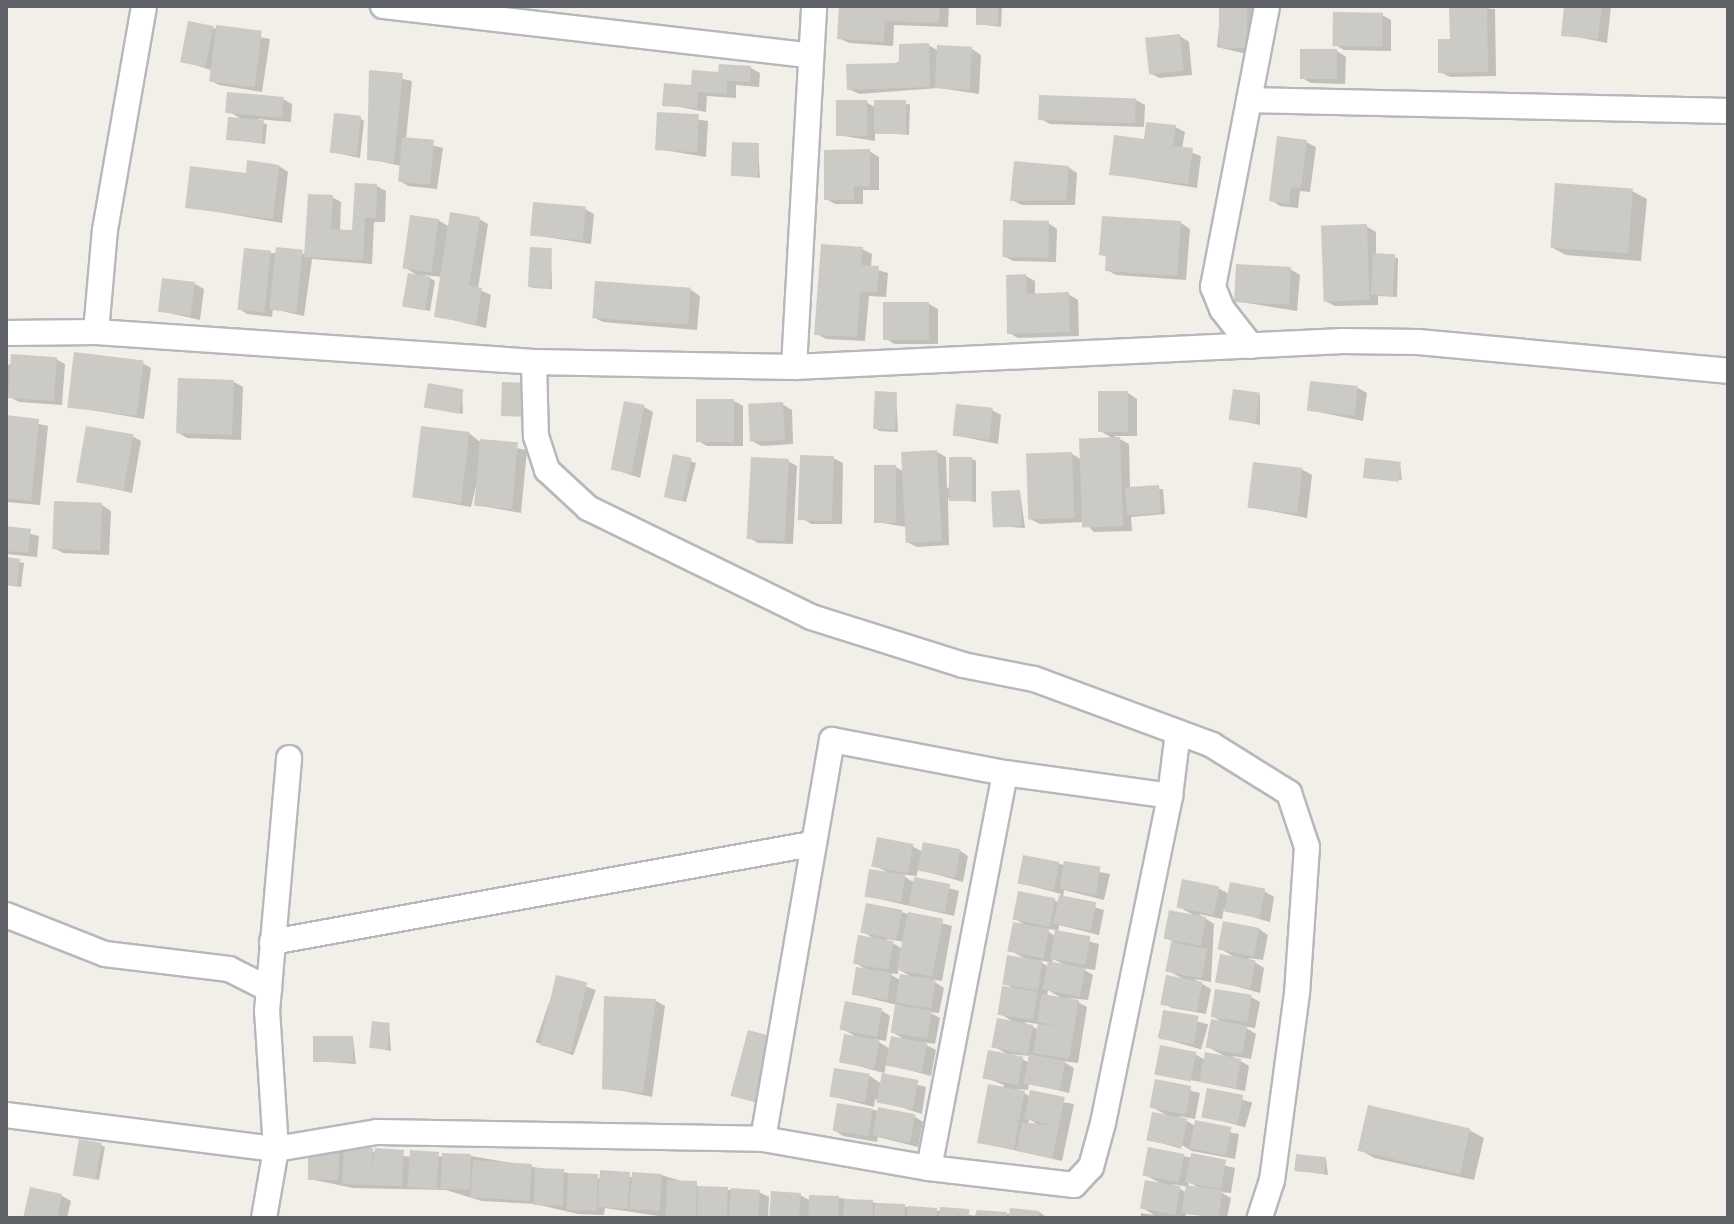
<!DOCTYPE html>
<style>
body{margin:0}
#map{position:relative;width:1734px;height:1224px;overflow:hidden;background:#f1efe8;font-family:"Fira Sans",sans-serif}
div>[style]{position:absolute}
.shadow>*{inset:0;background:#0003;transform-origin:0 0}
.building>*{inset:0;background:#cccac5;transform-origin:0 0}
.roads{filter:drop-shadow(2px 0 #b5b8bc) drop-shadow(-2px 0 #b5b8bc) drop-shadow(0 2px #b5b8bc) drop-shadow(0 -2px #b5b8bc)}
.street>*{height:24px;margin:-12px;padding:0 12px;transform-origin:12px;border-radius:12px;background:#fff}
span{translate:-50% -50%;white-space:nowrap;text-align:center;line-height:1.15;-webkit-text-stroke:6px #fff;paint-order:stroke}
.frame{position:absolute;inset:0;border:8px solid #5f6368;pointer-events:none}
</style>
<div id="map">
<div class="shadow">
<div style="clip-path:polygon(841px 6px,949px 6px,948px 27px,894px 25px,893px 46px,849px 43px,839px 38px)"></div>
<div style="clip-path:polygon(978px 6px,1002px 6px,1001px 27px,977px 24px)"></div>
<div style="clip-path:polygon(1221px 6px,1256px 6px,1251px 55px,1217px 47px)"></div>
<div style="clip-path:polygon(1451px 6px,1495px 9px,1496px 76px,1450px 77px,1440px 72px,1452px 41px)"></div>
<div style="clip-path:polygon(1566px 6px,1611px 6px,1607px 43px,1563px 34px)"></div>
<div style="clip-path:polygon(1382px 15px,1391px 20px,1391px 51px,1344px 50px,1335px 45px)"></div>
<div style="clip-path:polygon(213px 28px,270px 39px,262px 92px,219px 85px,210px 80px,211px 70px,182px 61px)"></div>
<div style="clip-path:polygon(1180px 36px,1189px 42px,1192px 75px,1159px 78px,1150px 73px)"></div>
<div style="clip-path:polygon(928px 45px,939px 51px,972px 49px,981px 55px,979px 94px,939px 88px,859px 94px,849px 89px)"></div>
<div style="clip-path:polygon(1337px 51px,1346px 57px,1345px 84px,1311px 83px,1302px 78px)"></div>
<div style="clip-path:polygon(751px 68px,760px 73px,759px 87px,736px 85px,736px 98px,707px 96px,706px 112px,664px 104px,720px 74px)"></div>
<div style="clip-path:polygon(371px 72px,412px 81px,406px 139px,443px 148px,437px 189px,408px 186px,399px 180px,401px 166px,369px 159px)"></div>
<div style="clip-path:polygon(283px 99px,292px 104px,291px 122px,257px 119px,267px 125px,265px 144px,227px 139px,243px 120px,228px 111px)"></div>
<div style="clip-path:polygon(1136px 100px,1145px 105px,1144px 127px,1050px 124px,1041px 119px)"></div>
<div style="clip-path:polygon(866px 102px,876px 108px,910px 104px,909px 135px,875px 132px,875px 141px,837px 135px)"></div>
<div style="clip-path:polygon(659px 114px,708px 121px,706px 157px,657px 149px)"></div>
<div style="clip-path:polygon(360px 118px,364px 121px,360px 158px,331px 152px)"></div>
<div style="clip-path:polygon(1175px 127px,1185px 132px,1182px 149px,1201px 156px,1197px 188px,1111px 174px,1146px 141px)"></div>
<div style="clip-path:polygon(1306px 142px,1316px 147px,1310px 192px,1300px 191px,1298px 208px,1280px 206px,1271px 200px)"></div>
<div style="clip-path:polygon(758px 145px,760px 178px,731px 175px)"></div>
<div style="clip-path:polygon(869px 151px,879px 157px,879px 190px,863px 190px,863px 204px,835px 204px,826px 199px)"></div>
<div style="clip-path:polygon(279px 166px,288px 172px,282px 223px,187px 207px,248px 176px)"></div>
<div style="clip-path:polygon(1068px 167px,1077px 173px,1075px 205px,1022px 205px,1012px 200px)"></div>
<div style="clip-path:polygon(377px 186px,386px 191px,385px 222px,374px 222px,372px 264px,312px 259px,304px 316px,273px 309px,272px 317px,247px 314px,238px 308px,270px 253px,306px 254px,332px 197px,341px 202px,340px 232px,354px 233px)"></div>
<div style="clip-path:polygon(1632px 191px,1647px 199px,1641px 261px,1566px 255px,1551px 247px)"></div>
<div style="clip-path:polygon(585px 209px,594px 214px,591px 244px,533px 235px)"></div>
<div style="clip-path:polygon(479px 219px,488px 224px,478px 289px,491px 295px,486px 328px,436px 316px,442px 277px,424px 275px,435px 281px,430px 311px,405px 306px,420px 277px,404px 267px,438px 220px,450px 227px)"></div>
<div style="clip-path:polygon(1048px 223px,1057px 229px,1056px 262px,1013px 261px,1004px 256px)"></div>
<div style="clip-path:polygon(1181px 223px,1190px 229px,1186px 280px,1116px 275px,1107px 270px,1108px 258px,1101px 254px)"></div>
<div style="clip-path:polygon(1366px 226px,1376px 232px,1376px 255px,1398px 258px,1397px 297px,1378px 296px,1378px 305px,1335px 306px,1325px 301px)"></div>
<div style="clip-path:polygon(862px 249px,872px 254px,871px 268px,888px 273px,886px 297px,869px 296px,865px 341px,826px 339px,817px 334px)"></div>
<div style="clip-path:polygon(551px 250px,552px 289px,533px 288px,529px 286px)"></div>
<div style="clip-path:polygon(1290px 269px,1300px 275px,1297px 311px,1235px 301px)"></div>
<div style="clip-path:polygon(1026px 276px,1035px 281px,1035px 295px,1068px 294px,1078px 300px,1079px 336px,1018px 338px,1009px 333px)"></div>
<div style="clip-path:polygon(596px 283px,691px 290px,700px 296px,697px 330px,603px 322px,593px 317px)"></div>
<div style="clip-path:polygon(195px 284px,204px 289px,200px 320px,160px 311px)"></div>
<div style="clip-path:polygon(929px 304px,938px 309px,938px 344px,894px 344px,885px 338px)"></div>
<div style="clip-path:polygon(56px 359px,65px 364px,62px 405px,19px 402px,8px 396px,6px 415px,6px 365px)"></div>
<div style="clip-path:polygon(142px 363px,151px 368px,144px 419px,68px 406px)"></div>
<div style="clip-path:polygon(234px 382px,243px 387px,241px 440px,187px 438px,177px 432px)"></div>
<div style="clip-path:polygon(1358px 388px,1367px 393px,1363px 421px,1309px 410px)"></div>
<div style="clip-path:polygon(462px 391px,463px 414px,426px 407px)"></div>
<div style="clip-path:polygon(1128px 393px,1137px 399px,1137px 436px,1114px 436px,1129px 444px,1130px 489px,1163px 489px,1165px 514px,1131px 517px,1132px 531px,1094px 532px,1084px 522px,1040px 524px,1030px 519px,1072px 454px,1082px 460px,1114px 439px,1100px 431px)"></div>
<div style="clip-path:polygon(896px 394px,898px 432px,879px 431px,875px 428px)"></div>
<div style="clip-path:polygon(1260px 395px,1260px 425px,1231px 419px)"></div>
<div style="clip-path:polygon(734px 401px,743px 406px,743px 446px,707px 446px,697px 440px)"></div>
<div style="clip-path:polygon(782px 404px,792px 410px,793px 444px,761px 446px,752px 441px)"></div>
<div style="clip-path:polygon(644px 407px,653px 412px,640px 478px,613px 469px)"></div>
<div style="clip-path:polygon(992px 410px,1001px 415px,998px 444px,954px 435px)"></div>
<div style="clip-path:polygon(6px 417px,48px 426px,40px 505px,6px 502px)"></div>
<div style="clip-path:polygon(423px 428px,470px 434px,479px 441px,527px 450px,521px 513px,476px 505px,479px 473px,471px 507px,415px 497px)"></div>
<div style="clip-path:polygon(132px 436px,141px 441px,132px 493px,79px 481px)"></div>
<div style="clip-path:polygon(937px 452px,946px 457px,947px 489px,972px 459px,976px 461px,976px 502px,948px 498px,949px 545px,917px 547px,907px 542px,907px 527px,876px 522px,896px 467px,904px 472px)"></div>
<div style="clip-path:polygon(674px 456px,696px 463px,686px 502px,668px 498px)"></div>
<div style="clip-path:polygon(833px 458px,843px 463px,842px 524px,811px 524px,802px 518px)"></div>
<div style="clip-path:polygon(788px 461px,797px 466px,793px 544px,758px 543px,748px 537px)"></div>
<div style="clip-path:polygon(1400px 464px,1402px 480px,1366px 476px)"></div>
<div style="clip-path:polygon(1303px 470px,1312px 475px,1307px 518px,1250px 507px)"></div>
<div style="clip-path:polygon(1020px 492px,1025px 528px,993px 526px)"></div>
<div style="clip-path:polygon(102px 505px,111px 511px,109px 555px,63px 553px,54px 548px)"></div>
<div style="clip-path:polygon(6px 528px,39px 536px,37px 557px,6px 554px)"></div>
<div style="clip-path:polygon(6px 559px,24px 563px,21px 587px,6px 585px)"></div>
<div style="clip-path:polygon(evenodd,912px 846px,923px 852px,959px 850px,968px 856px,963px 882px,918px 869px,916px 879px,959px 891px,954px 916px,866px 896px,889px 873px,873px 865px,912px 846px,900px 874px,916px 876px,915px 883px,900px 874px)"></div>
<div style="clip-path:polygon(evenodd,1059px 864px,1110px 874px,1104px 900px,1064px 890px,1063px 898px,1104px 910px,1099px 935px,1059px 925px,1058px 933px,1099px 944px,1095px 970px,1081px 968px,1093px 975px,1088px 1000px,1070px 998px,1087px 1007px,1078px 1063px,1062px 1061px,1074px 1068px,1069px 1093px,1029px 1083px,1028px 1090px,1017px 1089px,1031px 1097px,1074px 1104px,1062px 1161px,979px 1142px,1004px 1085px,984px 1077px,1022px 1059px,1029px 1063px,1031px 1056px,1007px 1054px,993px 1046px,1015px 1023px,999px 1013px,1016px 990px,1004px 983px,1026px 959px,1009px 950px,1028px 927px,1015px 919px,1054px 900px,1060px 903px,1061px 894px,1020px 883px,1059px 864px,1043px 928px,1057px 930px,1055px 936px,1043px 928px,1059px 864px,1053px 959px,1065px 965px,1052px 964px,1053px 959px,1059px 864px,1037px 960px,1050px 962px,1049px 967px,1037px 960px,1059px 864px,1048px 990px,1063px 999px,1047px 996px,1048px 990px,1059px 864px,1025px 1022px,1038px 1024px,1037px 1029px,1025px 1023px,1025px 1022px,1059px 864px,1029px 1119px,1040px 1126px,1028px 1125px,1029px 1119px)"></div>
<div style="clip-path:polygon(1218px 888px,1229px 894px,1264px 891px,1274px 897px,1270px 922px,1224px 909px,1222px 919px,1199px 914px,1214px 924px,1211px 982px,1194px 979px,1211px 989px,1206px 1014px,1172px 1008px,1162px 1003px,1185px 980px,1167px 970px,1173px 942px,1166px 938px,1195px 916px,1179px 907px)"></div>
<div style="clip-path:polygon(evenodd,901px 912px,952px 926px,942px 981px,930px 979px,944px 988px,939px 1013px,929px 1012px,940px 1018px,935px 1044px,921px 1042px,936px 1050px,931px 1076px,886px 1064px,884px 1076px,926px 1087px,922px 1114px,875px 1099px,874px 1107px,831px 1096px,870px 1076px,882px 1084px,884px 1073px,840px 1061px,857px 1037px,842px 1029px,881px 1010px,890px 1016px,886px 1041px,874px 1039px,890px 1049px,907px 1041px,892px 1032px,909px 1008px,853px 994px,867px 970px,854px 962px,876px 940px,862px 931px,901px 912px,887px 939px,904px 942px,903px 949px,887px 940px,887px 939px,901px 912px,898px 969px,913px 978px,900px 980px,888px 973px,898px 974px,898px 969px)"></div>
<div style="clip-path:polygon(1259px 929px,1268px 935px,1263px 960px,1248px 958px,1264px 968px,1260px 993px,1217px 981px,1236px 958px,1219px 948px)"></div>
<div style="left:558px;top:977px;width:40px;height:69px;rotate:19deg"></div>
<div style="clip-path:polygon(1251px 997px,1260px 1002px,1255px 1028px,1243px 1026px,1256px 1034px,1251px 1059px,1232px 1056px,1249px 1066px,1245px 1091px,1156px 1073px,1195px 1054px,1205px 1060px,1226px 1057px,1208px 1047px,1224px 1023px,1212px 1016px)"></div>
<div style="clip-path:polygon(606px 998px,656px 1001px,665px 1006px,652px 1097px,604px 1087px)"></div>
<div style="left:1165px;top:1012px;width:45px;height:26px;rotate:16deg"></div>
<div style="clip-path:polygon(389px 1025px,391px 1051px,371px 1047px)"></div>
<div style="clip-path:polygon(353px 1038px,356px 1064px,314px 1061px)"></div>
<div style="clip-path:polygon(1157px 1082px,1200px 1093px,1195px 1119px,1179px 1116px,1195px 1126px,1239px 1134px,1235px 1159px,1192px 1151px,1175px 1141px,1182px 1149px,1148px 1139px,1168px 1116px,1152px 1107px)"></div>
<div style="left:1209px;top:1090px;width:45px;height:26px;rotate:16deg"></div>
<div style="clip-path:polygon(839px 1105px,914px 1116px,923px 1122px,918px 1147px,878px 1137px,877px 1142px,843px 1136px,834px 1130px)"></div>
<div style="clip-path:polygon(1469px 1130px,1484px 1138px,1474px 1180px,1374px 1158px,1360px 1150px)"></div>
<div style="clip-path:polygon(101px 1145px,105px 1147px,99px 1180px,75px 1175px)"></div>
<div style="clip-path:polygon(346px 1148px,411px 1157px,471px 1156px,602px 1179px,661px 1175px,705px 1188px,759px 1192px,769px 1197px,768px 1218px,672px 1218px,605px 1208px,604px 1215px,578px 1214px,535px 1204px,482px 1201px,446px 1190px,353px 1188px,310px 1179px,310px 1151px)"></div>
<div style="clip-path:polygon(evenodd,1184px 1156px,1235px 1168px,1231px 1193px,1220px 1192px,1231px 1198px,1227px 1218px,1186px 1214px,1185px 1218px,1140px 1218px,1141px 1213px,1154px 1215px,1141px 1207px,1162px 1184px,1145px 1175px,1184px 1156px,1189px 1182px,1201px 1189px,1187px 1193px,1172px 1184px,1188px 1187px,1189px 1182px)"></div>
<div style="clip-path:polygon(1326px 1159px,1328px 1175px,1297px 1170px)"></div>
<div style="clip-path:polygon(800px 1195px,811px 1201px,839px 1198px,977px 1216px,1039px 1212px,1048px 1218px,772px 1218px)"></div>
<div style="clip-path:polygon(62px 1196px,71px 1201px,67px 1218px,25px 1218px)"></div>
</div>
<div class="building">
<div style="clip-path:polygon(839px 6px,940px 6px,939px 23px,885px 21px,884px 42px,837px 39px)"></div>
<div style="left:976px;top:6px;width:22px;height:19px"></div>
<div style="left:1219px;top:6px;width:28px;height:42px"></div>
<div style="clip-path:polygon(1449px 6px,1487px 6px,1488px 72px,1438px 73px,1438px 39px,1450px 39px)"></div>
<div style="clip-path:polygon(1564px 6px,1602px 6px,1598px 39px,1561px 36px)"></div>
<div style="left:1333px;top:12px;width:50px;height:34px;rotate:1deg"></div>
<div style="left:188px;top:21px;width:26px;height:42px;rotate:11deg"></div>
<div style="left:216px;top:25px;width:46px;height:57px;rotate:7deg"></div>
<div style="left:1180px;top:34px;width:37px;height:35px;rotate:84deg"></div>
<div style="clip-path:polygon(929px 43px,930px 87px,847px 90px,846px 64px,899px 63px,899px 44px)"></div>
<div style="left:937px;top:45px;width:35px;height:43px;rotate:3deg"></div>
<div style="left:1300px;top:49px;width:37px;height:30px"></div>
<div style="clip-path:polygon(719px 64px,751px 66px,750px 82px,727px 81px,727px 94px,698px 92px,697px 108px,662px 106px,664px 83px,691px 85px,692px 70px,718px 72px)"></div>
<div style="clip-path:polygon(369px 70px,403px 73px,394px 163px,367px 160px)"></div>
<div style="left:227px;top:92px;width:57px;height:21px;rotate:5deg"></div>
<div style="left:1039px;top:95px;width:97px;height:25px;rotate:2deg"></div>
<div style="left:836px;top:100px;width:31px;height:36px"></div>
<div style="left:874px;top:100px;width:32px;height:34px"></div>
<div style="left:657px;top:112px;width:42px;height:38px;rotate:3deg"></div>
<div style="left:334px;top:113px;width:27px;height:40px;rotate:6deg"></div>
<div style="left:228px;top:117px;width:36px;height:23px;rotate:5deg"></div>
<div style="clip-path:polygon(1146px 122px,1176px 125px,1173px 146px,1193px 148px,1188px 184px,1109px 175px,1114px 135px,1144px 139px)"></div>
<div style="clip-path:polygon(1277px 136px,1307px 140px,1301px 188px,1291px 187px,1289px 204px,1269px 201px)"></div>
<div style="left:402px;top:137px;width:32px;height:45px;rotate:5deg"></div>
<div style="left:732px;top:142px;width:27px;height:34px;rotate:2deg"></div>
<div style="clip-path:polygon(870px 149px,870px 186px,854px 186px,854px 200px,824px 200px,824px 150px)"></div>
<div style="clip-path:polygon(247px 160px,279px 165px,273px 219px,185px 208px,190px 166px,246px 173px)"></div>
<div style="clip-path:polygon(1014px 161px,1069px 166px,1066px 200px,1010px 201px)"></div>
<div style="clip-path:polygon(355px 183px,377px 184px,376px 218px,365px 218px,363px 260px,304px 257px,308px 194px,333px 195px,331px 229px,352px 230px)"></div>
<div style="left:1555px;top:183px;width:78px;height:65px;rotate:4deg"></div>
<div style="left:533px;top:202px;width:53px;height:34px;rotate:5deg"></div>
<div style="clip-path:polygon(450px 212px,480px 217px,469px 286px,482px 288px,476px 324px,434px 317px)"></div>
<div style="left:410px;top:215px;width:29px;height:54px;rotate:8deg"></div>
<div style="clip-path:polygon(1102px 216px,1181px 221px,1177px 276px,1105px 271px,1106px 256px,1099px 255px)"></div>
<div style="left:1003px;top:220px;width:46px;height:37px;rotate:1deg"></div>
<div style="left:1367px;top:224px;width:76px;height:46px;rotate:88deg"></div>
<div style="clip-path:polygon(821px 244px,863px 247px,861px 265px,879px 266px,877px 292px,860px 292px,857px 337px,814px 335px)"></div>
<div style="left:276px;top:247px;width:27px;height:63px;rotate:6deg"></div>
<div style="left:530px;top:247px;width:22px;height:40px;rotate:3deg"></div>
<div style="left:244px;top:248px;width:27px;height:62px;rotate:6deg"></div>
<div style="left:1373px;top:253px;width:22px;height:42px;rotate:3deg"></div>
<div style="left:1236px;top:264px;width:55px;height:38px;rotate:3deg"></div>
<div style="left:408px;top:273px;width:23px;height:34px;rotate:10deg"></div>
<div style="clip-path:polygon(1026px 274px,1027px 294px,1069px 292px,1070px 332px,1007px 334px,1006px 275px)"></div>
<div style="left:162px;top:278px;width:33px;height:34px;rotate:7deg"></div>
<div style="left:595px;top:281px;width:96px;height:37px;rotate:4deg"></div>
<div style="left:883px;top:302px;width:46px;height:38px"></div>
<div style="left:74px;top:352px;width:70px;height:56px;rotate:7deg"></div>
<div style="left:11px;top:354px;width:46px;height:44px;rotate:4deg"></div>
<div style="left:178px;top:378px;width:56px;height:55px;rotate:2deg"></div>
<div style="left:1310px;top:381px;width:48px;height:30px;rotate:6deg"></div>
<div style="left:502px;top:382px;width:23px;height:34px;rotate:2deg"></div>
<div style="left:428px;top:383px;width:36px;height:25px;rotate:10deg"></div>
<div style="left:1233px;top:389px;width:27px;height:31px;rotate:8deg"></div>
<div style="left:875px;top:391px;width:22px;height:38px;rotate:3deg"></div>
<div style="left:1098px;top:391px;width:30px;height:41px"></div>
<div style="left:696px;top:399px;width:38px;height:43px"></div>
<div style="left:624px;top:401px;width:21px;height:70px;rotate:11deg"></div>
<div style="left:783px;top:402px;width:38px;height:35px;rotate:87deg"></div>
<div style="left:956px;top:404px;width:37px;height:32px;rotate:6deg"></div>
<div style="clip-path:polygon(6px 415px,39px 419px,31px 501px,6px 498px)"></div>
<div style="left:86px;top:426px;width:48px;height:57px;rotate:10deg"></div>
<div style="left:421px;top:426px;width:49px;height:72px;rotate:7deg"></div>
<div style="left:1120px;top:437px;width:89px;height:41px;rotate:88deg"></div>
<div style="left:480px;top:439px;width:38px;height:67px;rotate:5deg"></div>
<div style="left:937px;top:450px;width:91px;height:36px;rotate:87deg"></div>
<div style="left:1072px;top:452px;width:66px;height:46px;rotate:88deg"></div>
<div style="left:673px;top:454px;width:19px;height:44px;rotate:12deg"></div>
<div style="left:800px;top:455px;width:34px;height:65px;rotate:2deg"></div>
<div style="left:751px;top:457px;width:38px;height:82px;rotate:3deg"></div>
<div style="left:949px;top:457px;width:23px;height:44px"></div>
<div style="left:1365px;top:458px;width:36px;height:20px;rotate:6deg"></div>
<div style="left:1253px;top:462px;width:50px;height:46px;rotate:7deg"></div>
<div style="left:874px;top:465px;width:22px;height:58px"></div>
<div style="left:1159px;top:485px;width:28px;height:34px;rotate:86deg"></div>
<div style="left:1020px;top:490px;width:36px;height:29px;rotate:87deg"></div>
<div style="left:54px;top:501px;width:48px;height:48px;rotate:2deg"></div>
<div style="clip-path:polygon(6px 526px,31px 529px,28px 553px,6px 551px)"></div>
<div style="clip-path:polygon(6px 557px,20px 559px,17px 586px,6px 584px)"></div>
<div style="left:877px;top:837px;width:37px;height:30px;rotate:11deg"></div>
<div style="left:923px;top:842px;width:38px;height:29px;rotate:11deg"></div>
<div style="left:1023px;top:855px;width:37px;height:29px;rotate:11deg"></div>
<div style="left:1064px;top:861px;width:37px;height:28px;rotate:9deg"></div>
<div style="left:869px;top:869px;width:37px;height:28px;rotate:9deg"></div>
<div style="left:914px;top:877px;width:37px;height:29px;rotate:11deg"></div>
<div style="left:1182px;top:879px;width:38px;height:29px;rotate:11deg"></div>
<div style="left:1230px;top:882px;width:36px;height:30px;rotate:11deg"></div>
<div style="left:1018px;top:891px;width:38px;height:29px;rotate:11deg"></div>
<div style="left:1059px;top:895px;width:38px;height:29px;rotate:11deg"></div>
<div style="left:866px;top:903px;width:37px;height:30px;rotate:11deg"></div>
<div style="left:1169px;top:910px;width:38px;height:29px;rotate:11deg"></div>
<div style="left:908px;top:912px;width:36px;height:59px;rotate:11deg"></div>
<div style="left:1223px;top:921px;width:37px;height:29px;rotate:11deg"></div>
<div style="left:1013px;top:922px;width:37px;height:30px;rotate:11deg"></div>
<div style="left:1055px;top:930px;width:36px;height:29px;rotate:10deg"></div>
<div style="left:858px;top:935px;width:36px;height:29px;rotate:10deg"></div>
<div style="left:1171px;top:942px;width:37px;height:30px;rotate:11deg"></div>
<div style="left:1220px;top:954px;width:36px;height:29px;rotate:10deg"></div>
<div style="left:1007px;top:955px;width:36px;height:30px;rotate:9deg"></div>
<div style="left:1048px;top:961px;width:38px;height:29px;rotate:11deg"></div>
<div style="left:856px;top:967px;width:36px;height:28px;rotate:9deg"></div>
<div style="left:900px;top:974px;width:36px;height:29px;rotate:9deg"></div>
<div style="left:556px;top:975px;width:32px;height:72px;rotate:13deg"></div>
<div style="left:1166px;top:975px;width:37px;height:30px;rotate:11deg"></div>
<div style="left:1002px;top:986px;width:36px;height:29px;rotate:9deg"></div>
<div style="left:1215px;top:989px;width:37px;height:28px;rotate:9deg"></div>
<div style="clip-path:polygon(1042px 994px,1079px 1000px,1069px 1059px,1033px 1053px,1038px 1024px,1058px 1026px,1037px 1022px)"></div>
<div style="clip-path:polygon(604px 996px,656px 999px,643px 1093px,602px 1089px)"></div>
<div style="left:845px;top:1001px;width:38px;height:29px;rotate:11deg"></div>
<div style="left:895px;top:1005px;width:37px;height:28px;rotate:9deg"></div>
<div style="left:1163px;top:1010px;width:36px;height:29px;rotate:9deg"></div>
<div style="left:997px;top:1018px;width:37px;height:30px;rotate:11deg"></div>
<div style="left:1211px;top:1019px;width:37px;height:29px;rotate:11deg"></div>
<div style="left:372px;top:1021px;width:18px;height:27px;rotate:6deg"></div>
<div style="left:748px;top:1030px;width:28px;height:68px;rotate:15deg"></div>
<div style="left:844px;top:1034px;width:36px;height:29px;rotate:10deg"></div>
<div style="left:313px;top:1036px;width:40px;height:26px"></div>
<div style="left:891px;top:1036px;width:37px;height:30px;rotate:11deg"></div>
<div style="left:1160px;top:1045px;width:37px;height:30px;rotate:11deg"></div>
<div style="left:988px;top:1050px;width:36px;height:29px;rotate:11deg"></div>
<div style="left:1205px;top:1052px;width:37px;height:30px;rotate:11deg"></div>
<div style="left:1029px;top:1054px;width:37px;height:30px;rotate:11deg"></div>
<div style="left:834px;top:1068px;width:36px;height:29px;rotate:9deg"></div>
<div style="left:882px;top:1073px;width:37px;height:30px;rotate:11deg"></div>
<div style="left:1155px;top:1079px;width:37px;height:29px;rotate:11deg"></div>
<div style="clip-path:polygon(988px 1084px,1025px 1091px,1019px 1120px,1009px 1119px,1019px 1121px,1014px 1150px,977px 1143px)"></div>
<div style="left:1207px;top:1088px;width:37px;height:30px;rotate:11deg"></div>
<div style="clip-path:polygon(1030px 1090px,1065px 1097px,1052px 1158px,1016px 1151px,1022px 1122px,1057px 1126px,1024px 1119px)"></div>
<div style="left:837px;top:1103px;width:36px;height:28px;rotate:9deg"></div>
<div style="left:1368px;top:1105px;width:105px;height:47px;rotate:13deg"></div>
<div style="left:878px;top:1107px;width:38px;height:29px;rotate:11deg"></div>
<div style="left:1152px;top:1112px;width:36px;height:29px;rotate:11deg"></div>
<div style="left:1195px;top:1120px;width:37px;height:29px;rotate:11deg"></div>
<div style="left:79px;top:1139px;width:23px;height:37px;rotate:10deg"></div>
<div style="clip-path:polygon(340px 1144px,338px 1180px,308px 1180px,308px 1150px)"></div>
<div style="clip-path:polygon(344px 1146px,373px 1148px,372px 1169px,375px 1148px,404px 1150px,402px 1186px,342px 1184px)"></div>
<div style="left:1148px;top:1147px;width:37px;height:29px;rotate:11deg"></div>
<div style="left:410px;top:1150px;width:29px;height:37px;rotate:4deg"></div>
<div style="left:442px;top:1153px;width:29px;height:36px;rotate:2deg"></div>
<div style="left:1191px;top:1153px;width:36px;height:30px;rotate:11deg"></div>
<div style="left:1296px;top:1154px;width:30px;height:17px;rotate:6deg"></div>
<div style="left:473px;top:1160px;width:59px;height:37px;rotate:4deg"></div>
<div style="left:535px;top:1168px;width:29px;height:37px;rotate:2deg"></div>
<div style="left:600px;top:1170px;width:30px;height:37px;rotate:4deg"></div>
<div style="left:632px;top:1172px;width:30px;height:37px;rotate:4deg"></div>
<div style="left:568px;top:1173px;width:30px;height:37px;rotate:2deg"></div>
<div style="left:667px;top:1180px;width:30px;height:36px;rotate:2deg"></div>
<div style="left:1145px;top:1180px;width:36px;height:29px;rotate:10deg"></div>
<div style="left:1186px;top:1185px;width:37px;height:28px;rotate:9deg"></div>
<div style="left:698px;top:1186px;width:30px;height:32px;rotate:2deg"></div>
<div style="clip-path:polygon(30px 1187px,62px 1194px,57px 1218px,23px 1218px)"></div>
<div style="left:731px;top:1188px;width:29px;height:30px;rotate:4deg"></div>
<div style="left:771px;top:1191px;width:30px;height:27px;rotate:4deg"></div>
<div style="left:809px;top:1195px;width:30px;height:23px;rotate:2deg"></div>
<div style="left:844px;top:1199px;width:29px;height:19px;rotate:2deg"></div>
<div style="left:875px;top:1203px;width:30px;height:15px;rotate:2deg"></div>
<div style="clip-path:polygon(908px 1206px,937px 1208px,937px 1218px,907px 1218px)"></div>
<div style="clip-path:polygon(940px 1207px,969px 1209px,969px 1218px,939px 1218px)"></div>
<div style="clip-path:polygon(1010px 1208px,1039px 1211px,1039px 1218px,1009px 1218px)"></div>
<div style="clip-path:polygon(977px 1210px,1007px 1212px,1007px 1218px,974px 1218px)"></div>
</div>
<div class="roads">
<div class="street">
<div style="left:383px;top:6px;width:428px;rotate:6.6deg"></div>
<div style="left:1249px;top:100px;width:479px;rotate:1.3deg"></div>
<div style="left:96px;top:332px;width:102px;rotate:-85deg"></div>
<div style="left:105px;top:230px;width:227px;rotate:-80.1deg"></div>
<div style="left:6px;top:333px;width:90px;rotate:-0.6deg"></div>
<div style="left:96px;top:332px;width:439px;rotate:3.9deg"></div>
<div style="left:534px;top:362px;width:260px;rotate:1.1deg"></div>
<div style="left:794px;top:367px;width:550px;rotate:-2.71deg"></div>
<div style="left:1343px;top:341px;width:75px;rotate:0.8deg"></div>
<div style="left:1418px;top:342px;width:311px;rotate:5.3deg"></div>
<div style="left:1251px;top:346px;width:47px;rotate:-128.1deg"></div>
<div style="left:1222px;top:309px;width:24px;rotate:-112deg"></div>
<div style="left:1213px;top:287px;width:286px;rotate:-79.1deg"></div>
<div style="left:534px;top:362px;width:74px;rotate:88.5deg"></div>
<div style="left:536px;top:436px;width:36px;rotate:72deg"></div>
<div style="left:547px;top:470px;width:56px;rotate:42.8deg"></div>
<div style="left:588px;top:508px;width:248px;rotate:26deg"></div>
<div style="left:811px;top:617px;width:159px;rotate:17.5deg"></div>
<div style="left:963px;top:665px;width:72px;rotate:11.2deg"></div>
<div style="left:1034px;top:679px;width:190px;rotate:20.3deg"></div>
<div style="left:1212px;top:745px;width:91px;rotate:31.9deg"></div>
<div style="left:1289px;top:793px;width:57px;rotate:71.6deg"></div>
<div style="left:1307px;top:847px;width:146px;rotate:93.9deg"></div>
<div style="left:1297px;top:993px;width:189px;rotate:97.6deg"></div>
<div style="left:1272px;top:1180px;width:40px;rotate:108deg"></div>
<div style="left:794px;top:367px;width:362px;rotate:-86.8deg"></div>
<div style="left:6px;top:915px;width:106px;rotate:21.5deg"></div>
<div style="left:105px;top:954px;width:125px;rotate:6.9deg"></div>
<div style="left:229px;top:969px;width:45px;rotate:26.6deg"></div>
<div style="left:272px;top:942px;width:548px;rotate:-10.3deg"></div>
<div style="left:6px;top:1115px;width:272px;rotate:7.2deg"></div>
<div style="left:276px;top:1149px;width:102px;rotate:-9.6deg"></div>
<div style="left:377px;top:1132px;width:386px;rotate:1deg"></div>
<div style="left:763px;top:1139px;width:169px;rotate:9.9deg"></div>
<div style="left:929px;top:1168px;width:146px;rotate:6.7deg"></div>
<div style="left:1074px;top:1185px;width:25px;rotate:-47deg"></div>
<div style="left:1091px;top:1167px;width:46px;rotate:-74.7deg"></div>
<div style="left:1103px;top:1123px;width:334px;rotate:-78.4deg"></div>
<div style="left:1170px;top:796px;width:64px;rotate:-82.9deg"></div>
<div style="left:763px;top:1139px;width:405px;rotate:-80.2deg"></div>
<div style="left:832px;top:740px;width:176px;rotate:10.8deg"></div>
<div style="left:1005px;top:773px;width:167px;rotate:7.9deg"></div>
<div style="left:929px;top:1168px;width:402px;rotate:-79.1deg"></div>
<div style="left:264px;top:1218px;width:70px;rotate:-80.1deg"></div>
<div style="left:276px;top:1149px;width:138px;rotate:-93.7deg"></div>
<div style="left:267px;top:1011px;width:254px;rotate:-85deg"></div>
</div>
</div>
<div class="frame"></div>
</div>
